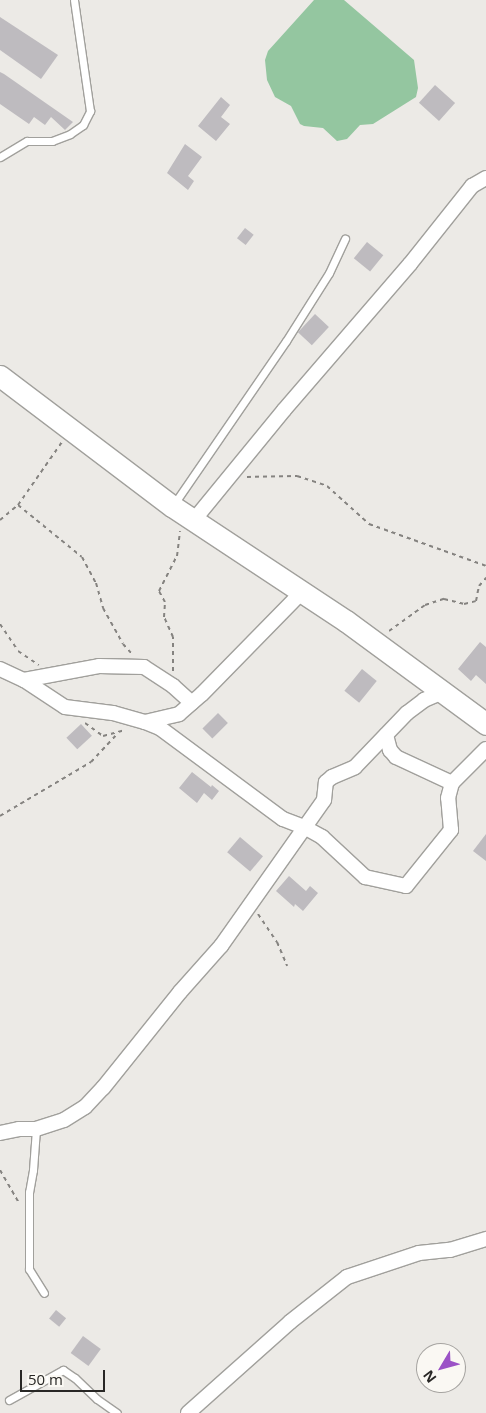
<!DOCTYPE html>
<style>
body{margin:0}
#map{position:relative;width:486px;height:1413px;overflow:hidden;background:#eceae6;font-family:"Open Sans",sans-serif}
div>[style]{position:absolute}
.green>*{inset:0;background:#94c6a0}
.building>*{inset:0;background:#bebbbf;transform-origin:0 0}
.path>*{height:2px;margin-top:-1px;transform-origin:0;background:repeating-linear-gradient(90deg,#858380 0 4px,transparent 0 8px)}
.roads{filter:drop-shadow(1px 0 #a1a09c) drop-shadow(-1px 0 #a1a09c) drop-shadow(0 1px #a1a09c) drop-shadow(0 -1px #a1a09c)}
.service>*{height:7px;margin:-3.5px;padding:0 3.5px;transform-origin:3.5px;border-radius:3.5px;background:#fff}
.minor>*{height:14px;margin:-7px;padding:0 7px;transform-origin:7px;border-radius:7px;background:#fff}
.primary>*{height:21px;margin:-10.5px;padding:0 10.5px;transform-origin:10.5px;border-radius:10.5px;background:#fff}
span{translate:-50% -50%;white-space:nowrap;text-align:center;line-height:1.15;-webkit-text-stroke:5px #faf8f3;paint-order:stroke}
.north{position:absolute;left:416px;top:1343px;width:50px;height:50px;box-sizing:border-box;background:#faf8f3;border:1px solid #a6a4a1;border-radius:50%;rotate:233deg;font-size:14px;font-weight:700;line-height:20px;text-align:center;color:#282725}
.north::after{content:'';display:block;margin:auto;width:18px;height:22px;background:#9b52c6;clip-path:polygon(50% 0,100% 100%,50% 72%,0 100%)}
.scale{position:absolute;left:20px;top:1370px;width:85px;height:22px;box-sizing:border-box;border:2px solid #282725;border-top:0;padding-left:6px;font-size:15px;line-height:18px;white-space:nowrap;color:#282725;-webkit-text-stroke:4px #faf8f3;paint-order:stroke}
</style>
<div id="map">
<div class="green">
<div style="clip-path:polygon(314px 0,344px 0,414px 60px,418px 88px,416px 97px,373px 124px,360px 125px,347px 139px,337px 141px,323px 128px,304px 126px,300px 124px,291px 106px,275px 97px,267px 80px,265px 60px,268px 51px)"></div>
</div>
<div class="building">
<div style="clip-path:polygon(0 17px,58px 55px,41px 79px,0 50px)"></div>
<div style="clip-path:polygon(0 72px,4px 74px,73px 122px,65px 130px,51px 117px,45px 125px,34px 117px,29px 124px,0 104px)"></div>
<div style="left:435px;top:85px;width:27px;height:24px;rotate:42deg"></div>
<div style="clip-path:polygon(221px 97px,230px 105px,221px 117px,230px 124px,216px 141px,198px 126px)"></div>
<div style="clip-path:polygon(185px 144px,202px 157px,188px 176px,194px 181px,188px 190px,167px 173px)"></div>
<div style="left:245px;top:228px;width:11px;height:13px;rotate:38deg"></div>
<div style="left:367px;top:242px;width:21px;height:21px;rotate:39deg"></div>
<div style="left:315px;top:314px;width:19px;height:25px;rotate:43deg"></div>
<div style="clip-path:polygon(480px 642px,486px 647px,486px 684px,476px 675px,471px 681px,458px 669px)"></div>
<div style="left:362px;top:669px;width:19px;height:28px;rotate:39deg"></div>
<div style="left:218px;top:713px;width:14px;height:22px;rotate:45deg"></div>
<div style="left:81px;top:724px;width:16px;height:20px;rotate:47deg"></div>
<div style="clip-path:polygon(192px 772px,211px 787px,212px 785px,219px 791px,212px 800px,204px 793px,197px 803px,179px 788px)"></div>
<div style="clip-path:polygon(486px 834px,486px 861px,473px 851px)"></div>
<div style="left:240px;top:837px;width:30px;height:20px;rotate:40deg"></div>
<div style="clip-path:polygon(289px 876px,306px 891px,310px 886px,318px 893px,303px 911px,295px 904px,294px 907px,276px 891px)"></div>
<div style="left:56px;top:1310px;width:13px;height:11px;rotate:39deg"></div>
<div style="left:83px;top:1336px;width:22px;height:21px;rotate:36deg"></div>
</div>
<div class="path">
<div style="left:247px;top:477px;width:50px;rotate:-1.1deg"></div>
<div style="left:297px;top:476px;width:32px;rotate:18deg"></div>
<div style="left:327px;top:486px;width:57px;rotate:42.1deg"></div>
<div style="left:369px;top:524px;width:124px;rotate:19.7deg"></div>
<div style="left:18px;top:505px;width:82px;rotate:39.1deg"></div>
<div style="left:82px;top:557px;width:30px;rotate:62deg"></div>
<div style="left:96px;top:583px;width:26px;rotate:74deg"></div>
<div style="left:103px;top:608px;width:41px;rotate:60.9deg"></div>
<div style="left:123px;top:644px;width:13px;rotate:48deg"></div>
<div style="left:0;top:520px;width:23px;rotate:-40deg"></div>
<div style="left:18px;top:505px;width:77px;rotate:-55.1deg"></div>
<div style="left:0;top:624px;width:32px;rotate:56deg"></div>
<div style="left:18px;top:651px;width:25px;rotate:34deg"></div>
<div style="left:389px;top:631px;width:44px;rotate:-35.8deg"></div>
<div style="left:425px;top:605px;width:20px;rotate:-18deg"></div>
<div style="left:444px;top:599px;width:21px;rotate:14deg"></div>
<div style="left:464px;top:604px;width:12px;rotate:-14deg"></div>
<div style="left:476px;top:601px;width:15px;rotate:-79deg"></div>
<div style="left:479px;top:586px;width:11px;rotate:-49deg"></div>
<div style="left:173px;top:671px;width:34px;rotate:-90deg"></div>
<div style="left:173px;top:637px;width:22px;rotate:-114deg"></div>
<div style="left:164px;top:617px;width:15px;rotate:-86deg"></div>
<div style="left:165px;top:602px;width:13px;rotate:-119deg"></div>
<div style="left:159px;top:591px;width:39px;rotate:-63deg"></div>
<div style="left:177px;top:556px;width:25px;rotate:-83deg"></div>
<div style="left:85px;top:723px;width:22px;rotate:36deg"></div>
<div style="left:103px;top:736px;width:23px;rotate:-15deg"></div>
<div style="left:0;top:816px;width:106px;rotate:-30.7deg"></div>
<div style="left:91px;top:762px;width:38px;rotate:-47deg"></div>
<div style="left:258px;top:914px;width:34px;rotate:56deg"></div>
<div style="left:277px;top:942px;width:26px;rotate:67deg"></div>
<div style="left:0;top:1170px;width:38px;rotate:60deg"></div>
</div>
<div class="roads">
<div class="service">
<div style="left:0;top:157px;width:31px;rotate:-31deg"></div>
<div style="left:27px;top:141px;width:25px"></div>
<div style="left:52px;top:141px;width:19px;rotate:-21deg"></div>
<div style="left:70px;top:134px;width:16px;rotate:-35deg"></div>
<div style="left:83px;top:125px;width:16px;rotate:-63deg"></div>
<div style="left:90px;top:111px;width:112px;rotate:-98.2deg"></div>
<div style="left:174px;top:504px;width:198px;rotate:-55.5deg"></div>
<div style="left:286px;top:341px;width:80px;rotate:-57.7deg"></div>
<div style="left:329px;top:273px;width:38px;rotate:-65deg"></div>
<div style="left:36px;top:1129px;width:41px;rotate:94.2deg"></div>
<div style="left:33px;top:1170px;width:22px;rotate:100deg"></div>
<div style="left:29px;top:1192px;width:77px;rotate:90deg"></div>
<div style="left:29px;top:1269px;width:28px;rotate:58deg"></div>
<div style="left:9px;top:1400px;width:62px;rotate:-29.1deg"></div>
<div style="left:63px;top:1370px;width:14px;rotate:34deg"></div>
<div style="left:75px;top:1378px;width:30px;rotate:44deg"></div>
<div style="left:97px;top:1399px;width:24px;rotate:35deg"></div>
</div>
<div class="minor">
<div style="left:194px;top:520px;width:142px;rotate:-50.7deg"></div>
<div style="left:284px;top:410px;width:193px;rotate:-49.2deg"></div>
<div style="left:410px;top:264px;width:100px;rotate:-51.5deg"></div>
<div style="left:472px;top:186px;width:16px;rotate:-30deg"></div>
<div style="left:0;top:669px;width:26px;rotate:25deg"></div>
<div style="left:24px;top:680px;width:76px;rotate:-10.6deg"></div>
<div style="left:99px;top:666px;width:45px;rotate:1.3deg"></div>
<div style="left:144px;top:667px;width:35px;rotate:33deg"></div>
<div style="left:173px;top:686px;width:25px;rotate:42deg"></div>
<div style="left:24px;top:680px;width:49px;rotate:33.4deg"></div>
<div style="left:65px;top:707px;width:48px;rotate:7.1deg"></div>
<div style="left:113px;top:713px;width:33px;rotate:16deg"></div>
<div style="left:145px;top:722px;width:35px;rotate:-13deg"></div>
<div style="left:179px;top:714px;width:30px;rotate:-41deg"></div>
<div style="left:202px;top:694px;width:143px;rotate:-45.6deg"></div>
<div style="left:145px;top:722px;width:16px;rotate:22deg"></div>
<div style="left:160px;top:728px;width:153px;rotate:36.5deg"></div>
<div style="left:283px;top:819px;width:22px;rotate:21deg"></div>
<div style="left:304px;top:827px;width:21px;rotate:29deg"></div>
<div style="left:322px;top:837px;width:59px;rotate:42.9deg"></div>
<div style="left:365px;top:877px;width:42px;rotate:12.4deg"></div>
<div style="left:406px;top:886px;width:72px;rotate:-51.2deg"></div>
<div style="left:451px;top:830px;width:32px;rotate:-95deg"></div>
<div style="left:448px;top:798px;width:16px;rotate:-75deg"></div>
<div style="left:452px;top:783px;width:48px;rotate:-45deg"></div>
<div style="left:386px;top:735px;width:16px;rotate:75deg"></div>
<div style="left:390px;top:750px;width:9px;rotate:49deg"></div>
<div style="left:396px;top:757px;width:62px;rotate:24.9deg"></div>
<div style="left:0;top:1133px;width:19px;rotate:-12deg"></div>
<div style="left:19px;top:1129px;width:17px"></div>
<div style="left:36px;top:1129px;width:29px;rotate:-18deg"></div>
<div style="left:64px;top:1120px;width:25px;rotate:-32deg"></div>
<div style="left:85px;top:1107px;width:26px;rotate:-47deg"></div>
<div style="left:103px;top:1088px;width:123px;rotate:-51.3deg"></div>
<div style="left:180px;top:992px;width:62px;rotate:-48.3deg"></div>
<div style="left:221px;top:946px;width:179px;rotate:-54.8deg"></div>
<div style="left:324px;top:800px;width:18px;rotate:-84deg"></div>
<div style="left:326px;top:782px;width:8px;rotate:-40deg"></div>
<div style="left:332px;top:777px;width:25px;rotate:-23deg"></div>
<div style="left:355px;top:767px;width:75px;rotate:-46.1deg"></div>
<div style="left:407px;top:713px;width:21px;rotate:-37deg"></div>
<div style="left:424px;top:700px;width:21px;rotate:-23deg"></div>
<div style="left:188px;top:1413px;width:137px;rotate:-41.7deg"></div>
<div style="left:290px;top:1322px;width:73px;rotate:-38.3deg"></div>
<div style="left:347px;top:1277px;width:76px;rotate:-18.4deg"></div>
<div style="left:419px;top:1253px;width:31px;rotate:-6deg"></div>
<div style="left:450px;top:1250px;width:38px;rotate:-17deg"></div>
</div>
<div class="primary">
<div style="left:0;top:376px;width:216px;rotate:37.1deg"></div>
<div style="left:172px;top:506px;width:209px;rotate:33.5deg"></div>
<div style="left:346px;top:621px;width:174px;rotate:36.3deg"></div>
</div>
</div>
<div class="north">N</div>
<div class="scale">50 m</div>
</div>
